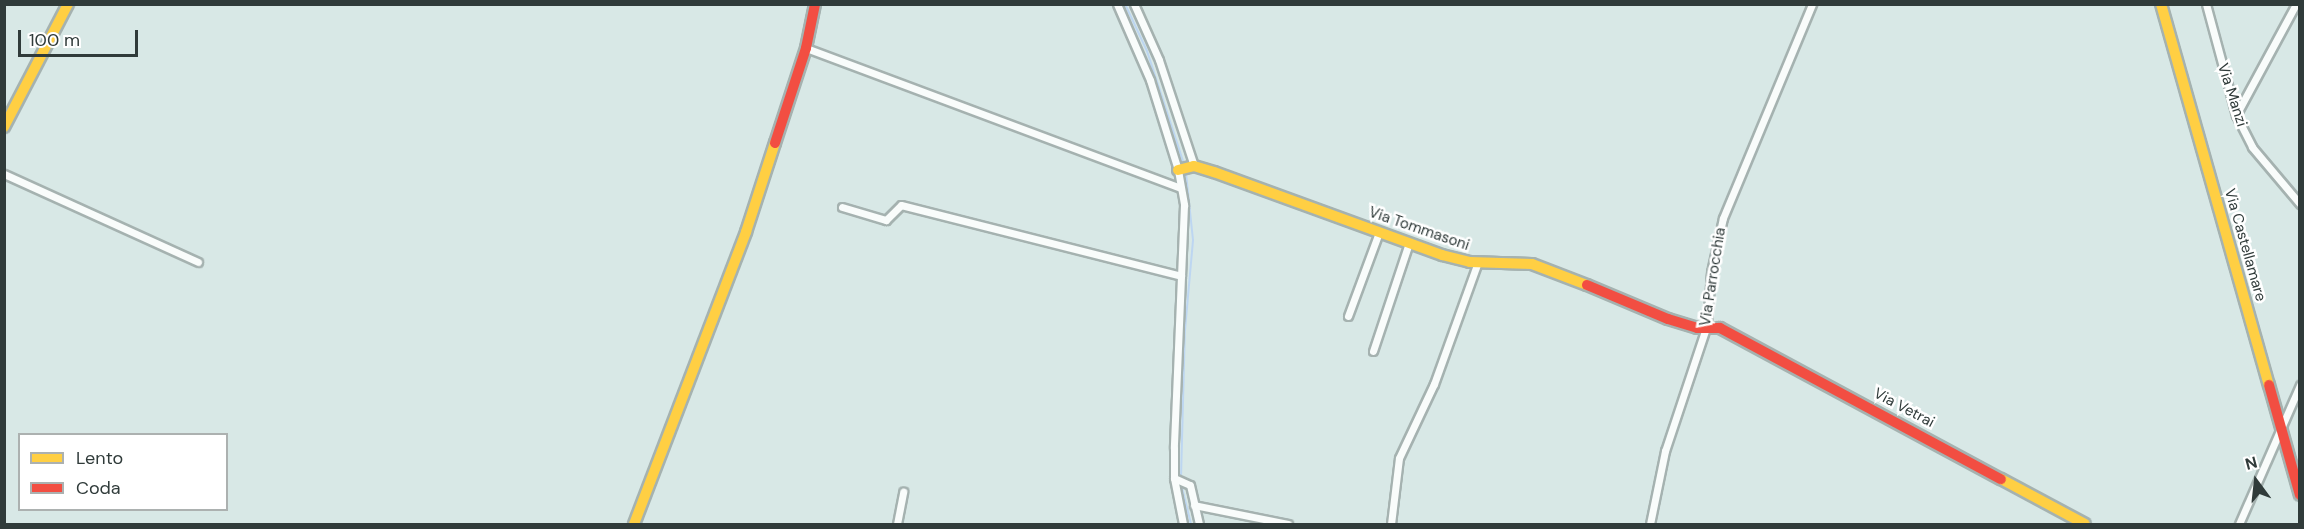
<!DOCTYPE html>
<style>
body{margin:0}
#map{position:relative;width:2304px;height:529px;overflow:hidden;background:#d8e8e6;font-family:"DM Sans",sans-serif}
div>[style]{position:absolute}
.stream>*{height:2px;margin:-1px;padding:0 1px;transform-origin:1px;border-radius:1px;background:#bdd6f1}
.roads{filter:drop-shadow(2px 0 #a5b2b0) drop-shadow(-2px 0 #a5b2b0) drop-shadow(0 2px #a5b2b0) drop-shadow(0 -2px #a5b2b0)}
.street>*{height:7px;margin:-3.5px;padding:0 3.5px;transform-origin:3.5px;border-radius:3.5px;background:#f9fcfb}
.slow>*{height:10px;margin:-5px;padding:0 5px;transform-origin:5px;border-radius:5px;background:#ffcf43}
.jam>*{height:10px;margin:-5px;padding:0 5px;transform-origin:5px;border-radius:5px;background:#f24e42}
span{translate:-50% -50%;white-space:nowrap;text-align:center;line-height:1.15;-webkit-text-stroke:5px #fff;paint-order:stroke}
.street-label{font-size:15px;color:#303b3a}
.frame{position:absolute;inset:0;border:6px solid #303b3a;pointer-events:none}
.legend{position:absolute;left:18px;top:433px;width:210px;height:78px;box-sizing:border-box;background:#fff;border:2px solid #acb1b0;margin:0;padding:8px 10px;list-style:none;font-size:18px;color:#303b3a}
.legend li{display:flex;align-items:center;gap:12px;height:30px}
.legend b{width:30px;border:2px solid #acb1b0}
.north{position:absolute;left:2226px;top:451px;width:60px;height:60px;-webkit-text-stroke:4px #fff;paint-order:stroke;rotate:345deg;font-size:16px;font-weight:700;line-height:24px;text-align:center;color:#303b3a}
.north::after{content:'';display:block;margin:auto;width:21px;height:27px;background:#303b3a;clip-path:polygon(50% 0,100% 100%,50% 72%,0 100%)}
.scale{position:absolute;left:18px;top:30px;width:120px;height:27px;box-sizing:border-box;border:3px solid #303b3a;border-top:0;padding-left:8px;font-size:18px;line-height:21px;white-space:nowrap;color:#303b3a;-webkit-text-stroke:4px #fff;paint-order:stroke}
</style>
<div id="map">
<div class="stream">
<div style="left:1125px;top:4px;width:52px;rotate:64.9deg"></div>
<div style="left:1147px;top:51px;width:119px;rotate:71.9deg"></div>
<div style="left:1181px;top:478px;width:148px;rotate:-88.5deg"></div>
<div style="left:1185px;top:330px;width:90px;rotate:-84.9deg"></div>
<div style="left:1193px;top:240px;width:67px;rotate:-96deg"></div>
<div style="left:1181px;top:484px;width:41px;rotate:76deg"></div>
</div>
<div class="roads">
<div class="street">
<div style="left:1117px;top:4px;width:83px;rotate:66.5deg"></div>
<div style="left:1150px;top:80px;width:94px;rotate:72.7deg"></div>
<div style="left:1178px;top:170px;width:36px;rotate:80deg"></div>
<div style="left:1184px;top:205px;width:243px;rotate:92.4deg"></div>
<div style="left:1174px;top:448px;width:30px;rotate:90deg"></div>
<div style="left:1174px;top:478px;width:47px;rotate:78.9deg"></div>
<div style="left:1134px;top:4px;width:61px;rotate:65.9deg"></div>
<div style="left:1159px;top:60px;width:112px;rotate:71.7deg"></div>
<div style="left:2206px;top:4px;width:115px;rotate:74.9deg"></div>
<div style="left:2236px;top:115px;width:36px;rotate:63deg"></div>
<div style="left:2252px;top:147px;width:75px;rotate:49.9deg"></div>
<div style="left:806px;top:48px;width:400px;rotate:20.5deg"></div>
<div style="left:2236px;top:115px;width:126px;rotate:-61.6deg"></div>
<div style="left:4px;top:174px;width:213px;rotate:24.4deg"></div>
<div style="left:842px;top:207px;width:46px;rotate:16.5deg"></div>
<div style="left:886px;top:220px;width:21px;rotate:-45deg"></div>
<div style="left:901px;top:205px;width:289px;rotate:14.2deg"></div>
<div style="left:1348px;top:316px;width:90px;rotate:-69.7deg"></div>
<div style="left:1373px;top:351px;width:114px;rotate:-71.6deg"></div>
<div style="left:1174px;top:478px;width:17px;rotate:24deg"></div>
<div style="left:1190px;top:485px;width:40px;rotate:77deg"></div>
<div style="left:1194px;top:505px;width:96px;rotate:11.4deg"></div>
<div style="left:897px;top:524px;width:33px;rotate:-79deg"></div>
<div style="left:1391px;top:524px;width:66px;rotate:-83.1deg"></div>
<div style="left:1399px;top:458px;width:82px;rotate:-64.7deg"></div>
<div style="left:1434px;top:384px;width:130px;rotate:-70.2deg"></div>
<div style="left:1650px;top:524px;width:75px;rotate:-78.4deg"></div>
<div style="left:1665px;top:451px;width:133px;rotate:-71.6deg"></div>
<div style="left:1707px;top:325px;width:53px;rotate:-85.7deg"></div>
<div style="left:1711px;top:272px;width:55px;rotate:-77.5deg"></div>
<div style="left:1723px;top:218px;width:232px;rotate:-67.4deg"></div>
<div style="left:2239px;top:524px;width:152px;rotate:-66.3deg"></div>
</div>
<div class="slow">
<div style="left:2161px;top:4px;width:396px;rotate:74.2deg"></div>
<div style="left:4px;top:127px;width:139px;rotate:-62.5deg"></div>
<div style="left:1178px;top:170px;width:16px;rotate:-14deg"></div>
<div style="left:1194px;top:166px;width:21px;rotate:17deg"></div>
<div style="left:1214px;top:172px;width:243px;rotate:20deg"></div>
<div style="left:1442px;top:255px;width:29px;rotate:14deg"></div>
<div style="left:1470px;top:262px;width:62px;rotate:1.8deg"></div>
<div style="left:1532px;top:264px;width:59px;rotate:20.9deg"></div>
<div style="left:2001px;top:479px;width:95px;rotate:28.2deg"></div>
<div style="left:634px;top:524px;width:313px;rotate:-69deg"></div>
<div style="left:746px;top:232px;width:94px;rotate:-72deg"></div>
</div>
<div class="jam">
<div style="left:775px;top:143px;width:100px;rotate:-71.9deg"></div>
<div style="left:806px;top:48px;width:45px;rotate:-78.4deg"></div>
<div style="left:1587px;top:285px;width:88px;rotate:22.8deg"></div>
<div style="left:1668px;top:319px;width:30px;rotate:17deg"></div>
<div style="left:1697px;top:328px;width:23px"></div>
<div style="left:1720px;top:328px;width:319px;rotate:28.3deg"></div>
<div style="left:2269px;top:385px;width:114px;rotate:74.3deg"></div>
</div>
</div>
<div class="street-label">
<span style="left:2232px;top:95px;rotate:72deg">Via Manzi</span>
<span style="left:1419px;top:229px;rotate:19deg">Via Tommasoni</span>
<span style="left:2245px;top:245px;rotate:74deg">Via Castellamare</span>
<span style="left:1713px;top:277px;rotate:-81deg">Via Parrocchia</span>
<span style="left:1904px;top:408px;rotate:28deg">Via Vetrai</span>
</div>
<div class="frame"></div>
<ul class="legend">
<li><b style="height:8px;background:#ffcf43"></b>Lento</li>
<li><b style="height:8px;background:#f24e42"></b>Coda</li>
</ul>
<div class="north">N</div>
<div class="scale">100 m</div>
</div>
